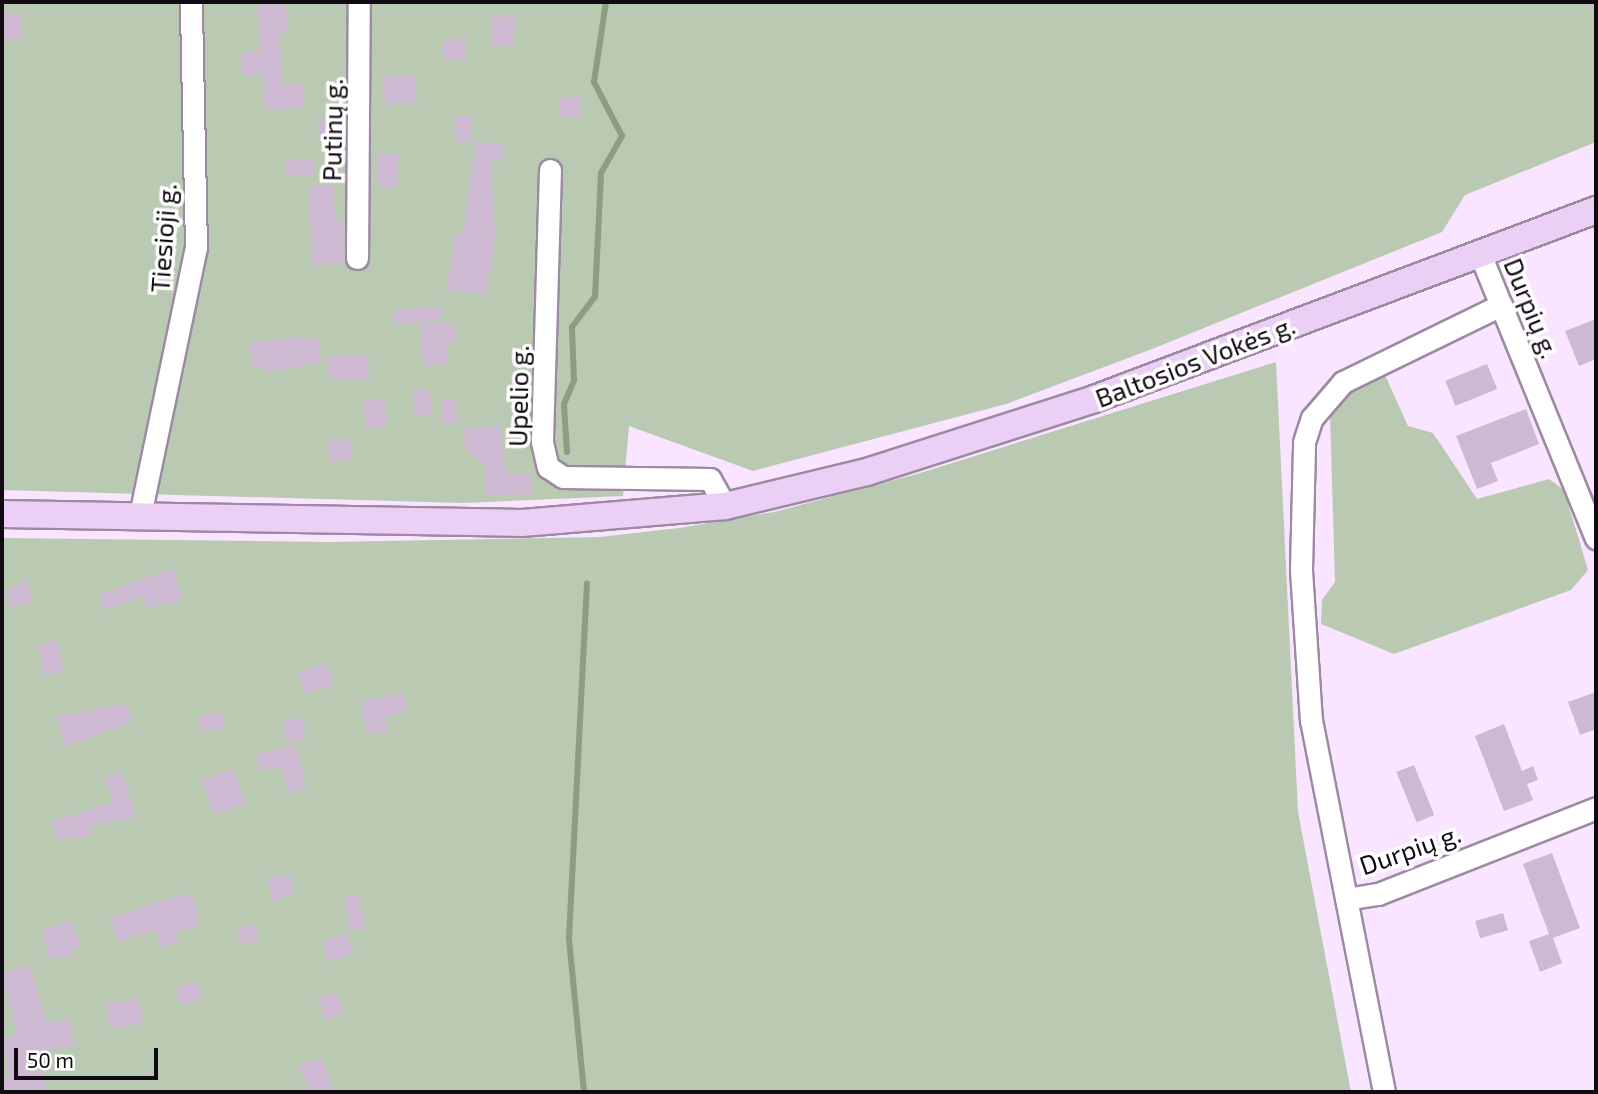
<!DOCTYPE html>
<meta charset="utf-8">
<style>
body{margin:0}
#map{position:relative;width:1598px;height:1094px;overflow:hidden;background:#f9e5ff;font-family:"Exo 2",sans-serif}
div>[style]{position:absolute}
.green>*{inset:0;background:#b9c9b2}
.stream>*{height:6px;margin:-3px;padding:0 3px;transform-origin:3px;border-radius:3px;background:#8c9d84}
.building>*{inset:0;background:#cdb9d2;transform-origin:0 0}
.roads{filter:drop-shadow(2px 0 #9c8aa2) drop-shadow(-2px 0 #9c8aa2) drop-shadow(0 2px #9c8aa2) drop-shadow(0 -2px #9c8aa2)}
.minor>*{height:21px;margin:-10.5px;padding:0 10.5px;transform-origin:10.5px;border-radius:10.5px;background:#fff}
.major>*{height:26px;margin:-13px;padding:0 13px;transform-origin:13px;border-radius:13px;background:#eccff4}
span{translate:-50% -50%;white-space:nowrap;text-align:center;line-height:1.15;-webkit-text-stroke:7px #fff;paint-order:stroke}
.street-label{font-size:26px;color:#110a13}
.frame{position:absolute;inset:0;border:4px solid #110a13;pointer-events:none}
.scale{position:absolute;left:14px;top:1048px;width:144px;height:32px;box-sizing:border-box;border:4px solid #110a13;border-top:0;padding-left:9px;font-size:21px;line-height:24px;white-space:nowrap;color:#110a13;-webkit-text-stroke:5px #fff;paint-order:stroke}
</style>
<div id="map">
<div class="green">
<div style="clip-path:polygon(2px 2px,1596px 2px,1596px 142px,1465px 195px,1442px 232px,1152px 349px,1006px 404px,753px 471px,629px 426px,623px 496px,462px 503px,2px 490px)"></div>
<div style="clip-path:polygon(1276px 362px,1298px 812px,1351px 1092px,2px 1092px,2px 538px,328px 542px,600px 537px,679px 528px,774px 512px,917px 474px)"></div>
<div style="clip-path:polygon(1385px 375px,1408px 426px,1433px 433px,1477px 499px,1549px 479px,1564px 490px,1588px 570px,1571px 590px,1394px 654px,1321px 624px,1322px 600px,1335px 582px,1330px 414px,1359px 382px)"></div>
</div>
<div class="stream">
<div style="left:567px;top:452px;width:48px;rotate:-93.6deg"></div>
<div style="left:564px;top:404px;width:26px;rotate:-67deg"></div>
<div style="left:574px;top:380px;width:53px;rotate:-92.2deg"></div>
<div style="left:572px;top:327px;width:38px;rotate:-53deg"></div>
<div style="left:595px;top:297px;width:124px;rotate:-87.2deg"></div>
<div style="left:601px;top:173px;width:43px;rotate:-60.4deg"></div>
<div style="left:622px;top:136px;width:61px;rotate:-117.4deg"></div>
<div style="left:594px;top:82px;width:81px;rotate:-81.5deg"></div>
<div style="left:584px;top:1092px;width:155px;rotate:-95.6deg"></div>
<div style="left:569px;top:938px;width:355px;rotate:-87.1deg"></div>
</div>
<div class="building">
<div style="clip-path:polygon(286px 4px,287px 34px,279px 34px,283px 85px,302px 83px,304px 107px,265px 110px,262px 74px,243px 75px,241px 53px,259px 51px,258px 5px)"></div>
<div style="left:2px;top:13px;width:19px;height:27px"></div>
<div style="left:492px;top:16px;width:23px;height:29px;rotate:2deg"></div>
<div style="left:465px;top:38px;width:21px;height:22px;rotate:85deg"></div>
<div style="left:414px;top:74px;width:28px;height:31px;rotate:84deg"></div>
<div style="left:560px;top:97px;width:22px;height:20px;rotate:3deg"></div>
<div style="left:456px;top:116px;width:15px;height:26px"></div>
<div style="left:336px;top:117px;width:21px;height:19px;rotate:82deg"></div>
<div style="clip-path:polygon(476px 142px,503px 144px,502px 161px,491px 160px,495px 239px,486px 295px,446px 289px,455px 233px,463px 234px)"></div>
<div style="left:377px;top:154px;width:20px;height:33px"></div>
<div style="left:313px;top:159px;width:15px;height:28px;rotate:86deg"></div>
<div style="clip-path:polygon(332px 184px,337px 222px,344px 221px,345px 262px,312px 266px,309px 187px)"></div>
<div style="left:441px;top:307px;width:14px;height:47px;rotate:86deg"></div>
<div style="clip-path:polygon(1596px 319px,1596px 359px,1579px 366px,1565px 331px)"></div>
<div style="clip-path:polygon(445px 323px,456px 326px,457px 341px,446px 342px,448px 364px,423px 366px,420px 325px)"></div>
<div style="clip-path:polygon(299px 337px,319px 340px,321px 362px,263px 373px,263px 366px,252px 367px,250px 342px)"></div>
<div style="left:368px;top:355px;width:24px;height:40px;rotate:88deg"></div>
<div style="left:1487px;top:364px;width:27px;height:45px;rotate:68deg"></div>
<div style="left:429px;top:389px;width:25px;height:17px;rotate:83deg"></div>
<div style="left:384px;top:399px;width:27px;height:22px;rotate:82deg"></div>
<div style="left:455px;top:399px;width:24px;height:15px;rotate:83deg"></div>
<div style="clip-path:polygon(1526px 409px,1539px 444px,1491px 463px,1498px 481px,1477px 489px,1456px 436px)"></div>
<div style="clip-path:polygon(500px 425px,506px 474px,531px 473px,532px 494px,486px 496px,485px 466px,466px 449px,463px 430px)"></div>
<div style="left:351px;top:439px;width:21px;height:23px;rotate:87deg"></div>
<div style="clip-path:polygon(174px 568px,182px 600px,147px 608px,144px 597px,104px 610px,99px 595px)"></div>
<div style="clip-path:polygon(28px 579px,32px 603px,10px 607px,7px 590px)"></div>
<div style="left:57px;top:641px;width:31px;height:20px;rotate:77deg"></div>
<div style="left:327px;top:664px;width:22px;height:30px;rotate:74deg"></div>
<div style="clip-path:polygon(403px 692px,407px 712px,385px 717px,389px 730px,367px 735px,360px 702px)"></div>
<div style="clip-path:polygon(1596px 692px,1596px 729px,1580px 735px,1568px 702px)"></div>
<div style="clip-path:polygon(127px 704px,132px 722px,65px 747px,56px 716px)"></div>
<div style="left:221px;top:711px;width:16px;height:24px;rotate:76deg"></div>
<div style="left:302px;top:717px;width:22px;height:20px;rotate:77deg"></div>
<div style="clip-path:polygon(1504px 724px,1522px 771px,1533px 766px,1538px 780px,1527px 784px,1533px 800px,1504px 811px,1475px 736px)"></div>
<div style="clip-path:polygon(296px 745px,307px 788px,288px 793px,281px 767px,260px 772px,256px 755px)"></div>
<div style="left:1414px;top:765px;width:54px;height:19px;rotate:68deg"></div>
<div style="left:233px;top:769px;width:37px;height:33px;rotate:71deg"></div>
<div style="clip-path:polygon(122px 772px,136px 817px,91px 826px,93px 836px,56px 840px,51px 822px,113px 802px,105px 776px)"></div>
<div style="clip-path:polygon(1552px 853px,1580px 928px,1553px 938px,1562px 963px,1540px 972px,1529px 941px,1549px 934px,1523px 864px)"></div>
<div style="clip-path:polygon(290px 874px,294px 892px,273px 903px,267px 879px)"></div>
<div style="clip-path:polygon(184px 894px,193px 897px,200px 926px,176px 932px,179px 942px,160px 947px,156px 930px,118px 942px,110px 918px)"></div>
<div style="left:359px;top:895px;width:34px;height:15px;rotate:80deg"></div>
<div style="left:1503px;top:913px;width:18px;height:29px;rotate:74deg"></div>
<div style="clip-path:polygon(72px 921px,80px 945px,72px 948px,75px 956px,49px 958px,41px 931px)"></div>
<div style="left:256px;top:924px;width:16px;height:20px;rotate:76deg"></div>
<div style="left:347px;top:933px;width:22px;height:26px;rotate:72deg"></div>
<div style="clip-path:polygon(30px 965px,47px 1023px,69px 1018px,75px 1045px,37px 1054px,47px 1092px,2px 1092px,2px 1079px,10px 1077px,2px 1039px,17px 1034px,2px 973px)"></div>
<div style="left:198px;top:982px;width:18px;height:22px;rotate:77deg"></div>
<div style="left:336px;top:992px;width:23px;height:19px;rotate:72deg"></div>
<div style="left:138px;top:997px;width:26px;height:34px;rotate:77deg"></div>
<div style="clip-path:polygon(323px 1058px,332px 1089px,311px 1092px,298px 1065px)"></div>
</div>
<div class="roads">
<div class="minor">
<div style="left:550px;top:170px;width:272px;rotate:91.7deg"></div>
<div style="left:542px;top:442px;width:26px;rotate:77deg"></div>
<div style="left:548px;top:467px;width:18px;rotate:34deg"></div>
<div style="left:563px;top:477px;width:147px;rotate:0.8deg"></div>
<div style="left:710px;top:479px;width:31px;rotate:61deg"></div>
<div style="left:1480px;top:254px;width:307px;rotate:67.8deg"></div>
<div style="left:357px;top:258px;width:256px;rotate:-89.6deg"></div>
<div style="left:140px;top:515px;width:273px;rotate:-78.2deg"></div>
<div style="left:196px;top:248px;width:246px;rotate:-91.2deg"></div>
<div style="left:1346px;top:899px;width:32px;rotate:-9deg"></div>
<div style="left:1378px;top:894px;width:234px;rotate:-21.5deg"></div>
<div style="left:1384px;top:1092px;width:378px;rotate:-101.1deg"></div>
<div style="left:1311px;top:721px;width:152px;rotate:-93.8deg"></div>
<div style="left:1301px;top:569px;width:127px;rotate:-88.6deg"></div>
<div style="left:1304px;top:442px;width:25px;rotate:-72deg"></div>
<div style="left:1312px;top:418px;width:48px;rotate:-49.3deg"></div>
<div style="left:1343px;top:382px;width:176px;rotate:-26deg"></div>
</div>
<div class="major">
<div style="left:2px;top:514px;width:520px;rotate:0.99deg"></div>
<div style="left:522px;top:523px;width:204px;rotate:-4.8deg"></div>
<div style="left:725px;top:506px;width:146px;rotate:-13.5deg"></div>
<div style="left:867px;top:472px;width:238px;rotate:-17.8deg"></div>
<div style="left:1094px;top:399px;width:536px;rotate:-20.63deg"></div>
</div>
</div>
<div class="street-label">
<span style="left:332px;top:130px;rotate:-89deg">Putinų g.</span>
<span style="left:163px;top:238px;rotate:-86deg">Tiesioji g.</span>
<span style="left:1532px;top:308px;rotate:68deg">Durpių g.</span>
<span style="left:1195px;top:361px;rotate:-21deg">Baltosios Vokės g.</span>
<span style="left:518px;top:396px;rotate:-89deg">Upelio g.</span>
<span style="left:1410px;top:849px;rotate:-19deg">Durpių g.</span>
</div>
<div class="frame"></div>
<div class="scale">50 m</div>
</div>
